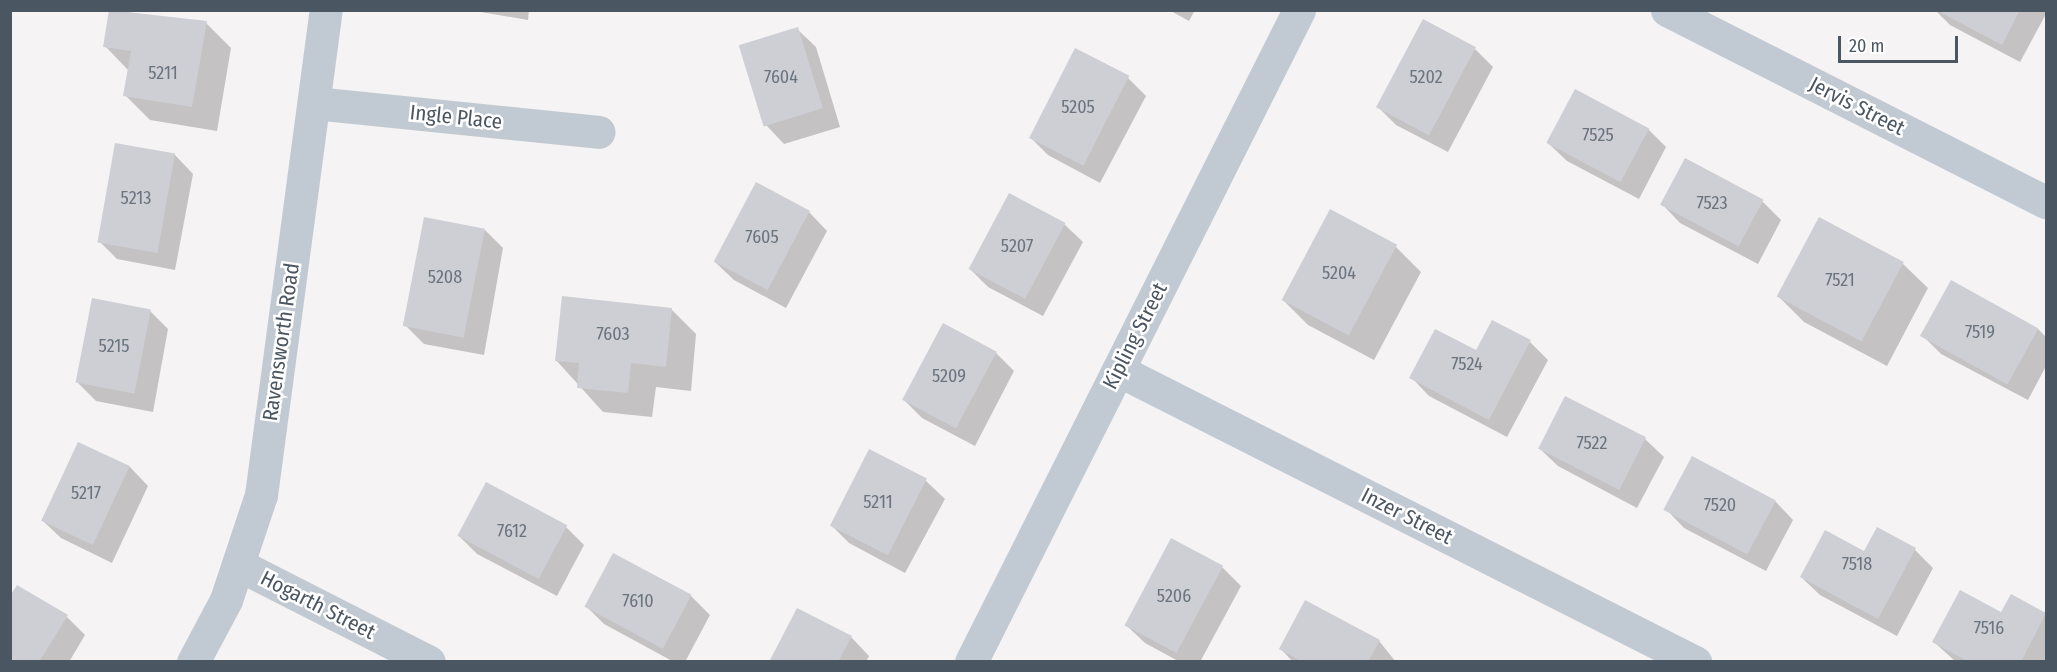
<!DOCTYPE html>
<style>
body{margin:0}
#map{position:relative;width:2057px;height:672px;overflow:hidden;background:#f5f3f3;font-family:"Fira Sans Condensed",sans-serif}
div>[style]{position:absolute}
.shadow>*{inset:0;background:#0003}
.building>*{inset:0;background:#cdcfd5;transform-origin:0 0}
.minor>*{height:33px;margin:-16.5px;padding:0 16.5px;transform-origin:16.5px;border-radius:16.5px;background:#c1cad2}
span{translate:-50% -50%;white-space:nowrap;text-align:center;line-height:1.15;-webkit-text-stroke:5px #fff;paint-order:stroke}
.number-label{font-size:18px;color:#6b747e}
.number-label span{-webkit-text-stroke-width:0}
.street-label{font-size:21px;color:#4a5661}
.frame{position:absolute;inset:0;border:12px solid #4a5661;pointer-events:none}
.scale{position:absolute;left:1838px;top:36px;width:120px;height:27px;box-sizing:border-box;border:3px solid #4a5661;border-top:0;padding-left:8px;font-size:18px;line-height:21px;white-space:nowrap;color:#4a5661;-webkit-text-stroke:4px #fff;paint-order:stroke}
</style>
<div id="map">
<div class="shadow">
<div style="clip-path:polygon(111px 10px,206px 23px,231px 48px,217px 131px,150px 120px,125px 95px,129px 71px,105px 46px)"></div>
<div style="clip-path:polygon(469px 10px,529px 10px,528px 20px)"></div>
<div style="clip-path:polygon(1169px 10px,1195px 10px,1189px 21px)"></div>
<div style="clip-path:polygon(1935px 10px,2046px 10px,2046px 14px,2020px 62px,1950px 25px)"></div>
<div style="clip-path:polygon(797px 29px,816px 47px,840px 127px,784px 144px,766px 125px)"></div>
<div style="clip-path:polygon(1475px 49px,1493px 67px,1448px 152px,1396px 125px,1378px 107px)"></div>
<div style="clip-path:polygon(1076px 50px,1128px 78px,1146px 96px,1100px 183px,1048px 155px,1030px 137px)"></div>
<div style="clip-path:polygon(1648px 129px,1666px 147px,1639px 199px,1567px 161px,1548px 143px)"></div>
<div style="clip-path:polygon(175px 155px,193px 174px,175px 270px,117px 259px,99px 241px)"></div>
<div style="clip-path:polygon(1009px 195px,1064px 224px,1083px 242px,1043px 316px,988px 287px,970px 269px)"></div>
<div style="clip-path:polygon(1763px 202px,1781px 220px,1758px 264px,1680px 223px,1662px 204px)"></div>
<div style="clip-path:polygon(1330px 211px,1396px 247px,1421px 272px,1374px 360px,1308px 325px,1283px 300px)"></div>
<div style="clip-path:polygon(809px 212px,827px 231px,786px 308px,734px 280px,715px 262px)"></div>
<div style="clip-path:polygon(1820px 219px,1903px 264px,1928px 288px,1887px 366px,1804px 322px,1779px 297px)"></div>
<div style="clip-path:polygon(485px 230px,503px 248px,484px 355px,424px 344px,406px 326px)"></div>
<div style="clip-path:polygon(671px 309px,696px 334px,691px 391px,656px 387px,652px 417px,603px 412px,556px 360px)"></div>
<div style="clip-path:polygon(150px 311px,168px 329px,153px 412px,96px 401px,78px 383px)"></div>
<div style="clip-path:polygon(2038px 329px,2046px 337px,2046px 366px,2028px 400px,1941px 354px,1923px 336px)"></div>
<div style="clip-path:polygon(1530px 342px,1548px 360px,1507px 437px,1429px 396px,1411px 377px,1476px 352px)"></div>
<div style="clip-path:polygon(996px 353px,1014px 371px,975px 446px,922px 418px,904px 400px)"></div>
<div style="clip-path:polygon(1645px 439px,1664px 457px,1637px 508px,1558px 466px,1539px 448px)"></div>
<div style="clip-path:polygon(78px 444px,130px 467px,148px 486px,112px 563px,61px 538px,42px 520px)"></div>
<div style="clip-path:polygon(870px 451px,926px 481px,945px 499px,905px 573px,849px 543px,831px 525px)"></div>
<div style="clip-path:polygon(487px 484px,566px 527px,584px 545px,557px 596px,477px 554px,459px 536px)"></div>
<div style="clip-path:polygon(1775px 501px,1793px 520px,1766px 571px,1684px 528px,1666px 509px)"></div>
<div style="clip-path:polygon(1877px 529px,1915px 550px,1933px 568px,1897px 636px,1820px 595px,1801px 577px,1865px 553px)"></div>
<div style="clip-path:polygon(1171px 540px,1222px 567px,1241px 586px,1200px 662px,1180px 662px,1145px 643px,1126px 625px)"></div>
<div style="clip-path:polygon(613px 555px,691px 596px,710px 615px,685px 662px,674px 662px,604px 624px,586px 606px)"></div>
<div style="clip-path:polygon(2012px 596px,2046px 615px,2046px 662px,1956px 662px,1934px 642px,2002px 614px)"></div>
<div style="clip-path:polygon(67px 617px,85px 635px,69px 662px,10px 662px)"></div>
<div style="clip-path:polygon(851px 637px,869px 656px,866px 662px,771px 662px)"></div>
<div style="clip-path:polygon(1379px 641px,1396px 662px,1293px 662px,1281px 649px)"></div>
</div>
<div class="building">
<div style="clip-path:polygon(109px 10px,207px 21px,192px 107px,123px 96px,131px 51px,103px 47px)"></div>
<div style="clip-path:polygon(1936px 10px,2020px 10px,2002px 45px)"></div>
<div style="left:1423px;top:19px;width:60px;height:100px;rotate:28deg"></div>
<div style="left:798px;top:27px;width:85px;height:62px;rotate:73deg"></div>
<div style="left:1075px;top:48px;width:61px;height:101px;rotate:27deg"></div>
<div style="left:1575px;top:89px;width:84px;height:61px;rotate:28deg"></div>
<div style="left:115px;top:143px;width:61px;height:101px;rotate:10deg"></div>
<div style="left:1685px;top:158px;width:89px;height:53px;rotate:28deg"></div>
<div style="left:756px;top:182px;width:61px;height:90px;rotate:28deg"></div>
<div style="left:1009px;top:193px;width:64px;height:86px;rotate:28deg"></div>
<div style="left:1330px;top:209px;width:76px;height:103px;rotate:28deg"></div>
<div style="left:424px;top:217px;width:62px;height:111px;rotate:11deg"></div>
<div style="left:1819px;top:217px;width:96px;height:90px;rotate:28deg"></div>
<div style="left:1951px;top:280px;width:100px;height:64px;rotate:29deg"></div>
<div style="clip-path:polygon(562px 296px,672px 308px,666px 367px,631px 363px,628px 393px,577px 388px,579px 363px,555px 361px)"></div>
<div style="left:92px;top:298px;width:60px;height:86px;rotate:11deg"></div>
<div style="clip-path:polygon(1492px 320px,1531px 340px,1489px 420px,1409px 378px,1435px 329px,1476px 350px)"></div>
<div style="left:943px;top:323px;width:61px;height:87px;rotate:28deg"></div>
<div style="left:1565px;top:396px;width:91px;height:59px;rotate:27deg"></div>
<div style="left:78px;top:442px;width:57px;height:87px;rotate:25deg"></div>
<div style="left:869px;top:449px;width:65px;height:86px;rotate:27deg"></div>
<div style="left:1692px;top:456px;width:95px;height:61px;rotate:28deg"></div>
<div style="left:486px;top:482px;width:92px;height:61px;rotate:28deg"></div>
<div style="clip-path:polygon(1877px 527px,1916px 548px,1878px 619px,1800px 577px,1825px 530px,1864px 551px)"></div>
<div style="left:1171px;top:538px;width:59px;height:99px;rotate:28deg"></div>
<div style="left:613px;top:553px;width:89px;height:61px;rotate:28deg"></div>
<div style="clip-path:polygon(17px 585px,68px 615px,39px 662px,10px 662px,10px 596px)"></div>
<div style="clip-path:polygon(1960px 590px,2001px 612px,2011px 594px,2046px 613px,2021px 662px,1969px 662px,1932px 642px)"></div>
<div style="clip-path:polygon(1305px 600px,1380px 640px,1368px 662px,1302px 662px,1279px 649px)"></div>
<div style="clip-path:polygon(797px 608px,852px 636px,838px 662px,769px 662px)"></div>
</div>
<div class="minor">
<div style="left:1667px;top:10px;width:425px;rotate:26.9deg"></div>
<div style="left:314px;top:103px;width:286px;rotate:5.8deg"></div>
<div style="left:1118px;top:370px;width:647px;rotate:26.84deg"></div>
<div style="left:239px;top:565px;width:213px;rotate:27deg"></div>
<div style="left:193px;top:662px;width:70px;rotate:-62deg"></div>
<div style="left:226px;top:600px;width:111px;rotate:-71.6deg"></div>
<div style="left:261px;top:495px;width:489px;rotate:-82.4deg"></div>
<div style="left:971px;top:662px;width:730px;rotate:-63.29deg"></div>
</div>
<div class="number-label">
<span style="left:163px;top:73px">5211</span>
<span style="left:781px;top:77px">7604</span>
<span style="left:1426px;top:77px">5202</span>
<span style="left:1078px;top:107px">5205</span>
<span style="left:1598px;top:135px">7525</span>
<span style="left:136px;top:198px">5213</span>
<span style="left:1712px;top:203px">7523</span>
<span style="left:762px;top:237px">7605</span>
<span style="left:1017px;top:246px">5207</span>
<span style="left:1339px;top:273px">5204</span>
<span style="left:445px;top:277px">5208</span>
<span style="left:1840px;top:280px">7521</span>
<span style="left:1980px;top:332px">7519</span>
<span style="left:613px;top:334px">7603</span>
<span style="left:114px;top:346px">5215</span>
<span style="left:1467px;top:364px">7524</span>
<span style="left:949px;top:376px">5209</span>
<span style="left:1592px;top:443px">7522</span>
<span style="left:86px;top:493px">5217</span>
<span style="left:878px;top:502px">5211</span>
<span style="left:1720px;top:505px">7520</span>
<span style="left:512px;top:531px">7612</span>
<span style="left:1857px;top:564px">7518</span>
<span style="left:1174px;top:596px">5206</span>
<span style="left:638px;top:601px">7610</span>
<span style="left:1989px;top:628px">7516</span>
</div>
<div class="street-label">
<span style="left:1857px;top:106px;rotate:27deg">Jervis Street</span>
<span style="left:456px;top:117px;rotate:6deg">Ingle Place</span>
<span style="left:1135px;top:336px;rotate:-63deg">Kipling Street</span>
<span style="left:281px;top:342px;rotate:-82deg">Ravensworth Road</span>
<span style="left:1407px;top:516px;rotate:27deg">Inzer Street</span>
<span style="left:318px;top:605px;rotate:27deg">Hogarth Street</span>
</div>
<div class="frame"></div>
<div class="scale">20 m</div>
</div>
